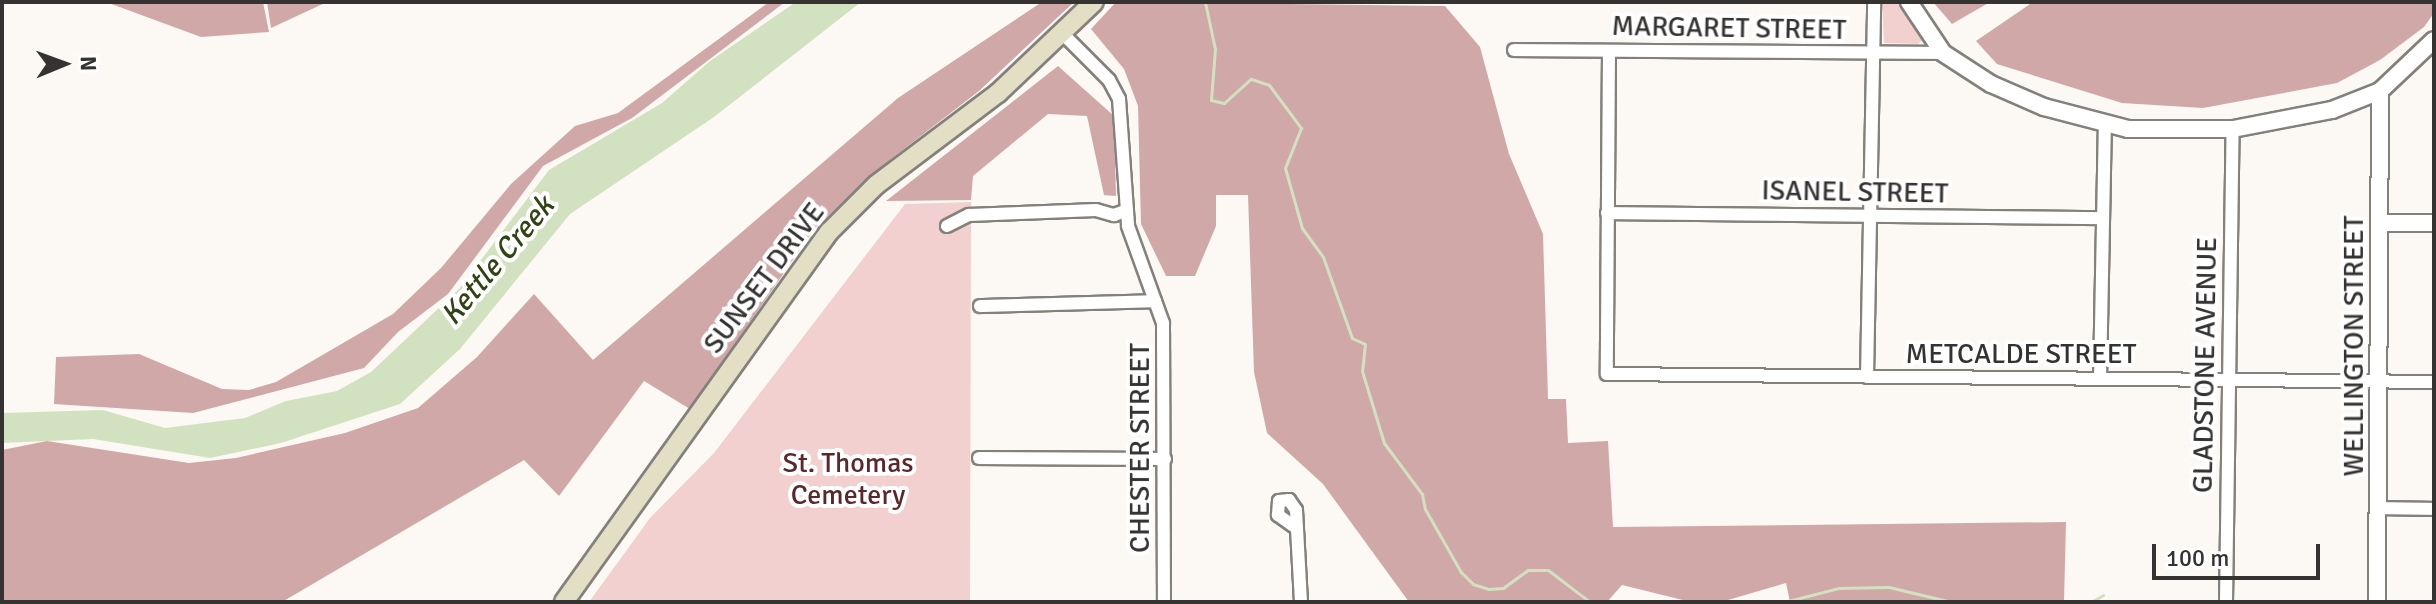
<!DOCTYPE html>
<html>
<head>
<meta charset="utf-8">
<style>
  body { margin:0 }
  #map { position:relative; width:2436px; height:604px; overflow:hidden; background:#fcf8f3; font-family:Signika,sans-serif }
  div>[style] { position:absolute }
  [style*='--x'] { left:calc(var(--x)*1px); top:calc(var(--y)*1px); width:calc(var(--w)*1px); rotate:calc(var(--a)*1deg) }
  .green>* { inset:0; background:#f2d0d0 }
  .forest>* { inset:0; background:#d0a8a8 }
  .water>* { inset:0; background:#d2e2c1 }
  .stream>* { height:3px; margin:-1.5px; padding:0 1.5px; transform-origin:1.5px; border-radius:1.5px; background:#d2e2c1 }
  .roads { filter:drop-shadow(2px 0 #84817c) drop-shadow(-2px 0 #84817c) drop-shadow(0 2px #84817c) drop-shadow(0 -2px #84817c) }
  .minor>* { height:12px; margin:-6px; padding:0 6px; transform-origin:6px; border-radius:6px; background:#fff }
  .tertiary>* { height:16px; margin:-8px; padding:0 8px; transform-origin:8px; border-radius:8px; background:#fff }
  .secondary>* { height:18px; margin:-9px; padding:0 9px; transform-origin:9px; border-radius:9px; background:#e2dfc5 }
  span { translate:-50% -50%; white-space:nowrap; text-align:center; line-height:1.15; -webkit-text-stroke:8px #fff; paint-order:stroke }
  .street-label { font-size:28px; color:#353332 }
  .park-label { font-size:28px; color:#5b272b }
  .water-label { font-size:30px; color:#304413; font-style:italic }
  .frame { position:absolute; inset:0; border:4px solid #353332; pointer-events:none }
  .north { position:absolute; left:24px; top:24px; width:80px; height:80px; -webkit-text-stroke:6px #fff; paint-order:stroke; rotate:89deg; font-size:22px; font-weight:700; line-height:32px; text-align:center; color:#353332 }
  .north::after { content:''; display:block; margin:auto; width:28px; height:36px; background:#353332; clip-path:polygon(50% 0,100% 100%,50% 72%,0 100%) }
  .scale { position:absolute; left:2152px; top:544px; width:168px; height:36px; box-sizing:border-box; border:4px solid #353332; border-top:0; padding-left:10px; font-size:24px; line-height:28px; white-space:nowrap; color:#353332; -webkit-text-stroke:6px #fff; paint-order:stroke }
</style>
</head>
<body>
<div id="map">
  <div class="green">
    <i style="clip-path:polygon(1882px 2px,1899px 2px,1924px 39px,1918px 44px,1884px 43px)"></i>
    <i style="clip-path:polygon(971px 202px,970px 602px,589px 602px,650px 518px,714px 453px,905px 204px)"></i>
  </div>
  <div class="forest">
    <i style="clip-path:polygon(106px 2px,263px 2px,269px 32px,201px 37px)"></i>
    <i style="clip-path:polygon(267px 2px,327px 2px,271px 28px)"></i>
    <i style="clip-path:polygon(769px 2px,785px 2px,632px 118px,543px 166px,448px 294px,398px 332px,364px 368px,193px 413px,54px 404px,56px 357px,139px 354px,222px 389px,249px 390px,276px 382px,393px 314px,441px 268px,511px 184px,575px 126px,618px 113px)"></i>
    <i style="clip-path:polygon(1042px 2px,1074px 2px,979px 91px,891px 159px,815px 228px,690px 409px,644px 381px,559px 496px,524px 460px,282px 602px,2px 602px,2px 450px,47px 441px,189px 463px,236px 458px,345px 433px,418px 408px,477px 357px,534px 294px,593px 360px,898px 98px)"></i>
    <i style="clip-path:polygon(1116px 2px,1445px 6px,1480px 47px,1509px 154px,1543px 234px,1548px 399px,1566px 399px,1568px 443px,1608px 441px,1613px 527px,2066px 522px,2064px 602px,1790px 602px,1786px 583px,1721px 602px,1691px 602px,1622px 585px,1607px 602px,1409px 602px,1323px 484px,1267px 433px,1254px 372px,1248px 195px,1216px 195px,1216px 226px,1195px 276px,1166px 276px,1141px 224px,1138px 106px,1124px 69px,1091px 29px)"></i>
    <i style="clip-path:polygon(1933px 2px,1990px 2px,1952px 24px)"></i>
    <i style="clip-path:polygon(2033px 2px,2434px 2px,2434px 13px,2424px 27px,2380px 60px,2337px 83px,2203px 108px,2122px 103px,1997px 64px,1976px 41px)"></i>
    <i style="clip-path:polygon(1058px 66px,1114px 116px,1116px 196px,1104px 195px,1087px 116px,1048px 114px,973px 176px,971px 200px,886px 201px)"></i>
  </div>
  <div class="water">
    <i style="clip-path:polygon(796px 2px,861px 2px,714px 117px,570px 214px,460px 349px,400px 404px,281px 443px,210px 458px,93px 439px,2px 443px,2px 413px,103px 410px,165px 428px,245px 418px,286px 401px,337px 391px,371px 372px,459px 289px,549px 170px,662px 103px,710px 61px)"></i>
  </div>
  <div class="stream">
    <i style="--x:1205;--y:2;--w:48;--a:78"></i>
    <i style="--x:1215;--y:49;--w:51;--a:94.5"></i>
    <i style="--x:1211;--y:100;--w:13;--a:13"></i>
    <i style="--x:1224;--y:103;--w:36;--a:-42"></i>
    <i style="--x:1251;--y:79;--w:19;--a:18"></i>
    <i style="--x:1269;--y:85;--w:54;--a:53.3"></i>
    <i style="--x:1301;--y:128;--w:43;--a:111.8"></i>
    <i style="--x:1285;--y:168;--w:62;--a:74.2"></i>
    <i style="--x:1302;--y:228;--w:36;--a:54"></i>
    <i style="--x:1323;--y:257;--w:86;--a:70.3"></i>
    <i style="--x:1352;--y:338;--w:14;--a:25"></i>
    <i style="--x:1365;--y:344;--w:27;--a:96"></i>
    <i style="--x:1362;--y:371;--w:75;--a:73"></i>
    <i style="--x:1384;--y:443;--w:64;--a:53.3"></i>
    <i style="--x:1422;--y:494;--w:15;--a:79"></i>
    <i style="--x:1425;--y:509;--w:73;--a:60.3"></i>
    <i style="--x:1461;--y:572;--w:17;--a:45"></i>
    <i style="--x:1473;--y:584;--w:16;--a:18"></i>
    <i style="--x:1488;--y:589;--w:15;--a:-4"></i>
    <i style="--x:1503;--y:588;--w:31;--a:-36"></i>
    <i style="--x:1528;--y:570;--w:20;--a:0"></i>
    <i style="--x:1548;--y:570;--w:53;--a:37.3"></i>
    <i style="--x:1784;--y:602;--w:57;--a:-14.3"></i>
    <i style="--x:1839;--y:588;--w:50;--a:-1.1"></i>
    <i style="--x:1889;--y:587;--w:64;--a:13.6"></i>
    <i style="--x:2091;--y:602;--w:14;--a:-30"></i>
  </div>
  <div class="roads">
    <div class="minor">
      <i style="--x:1063;--y:34;--w:65;--a:45"></i>
      <i style="--x:1109;--y:80;--w:21;--a:62"></i>
      <i style="--x:1119;--y:99;--w:127;--a:85.9"></i>
      <i style="--x:1128;--y:226;--w:103;--a:70.2"></i>
      <i style="--x:1163;--y:323;--w:279;--a:89.8"></i>
      <i style="--x:1514;--y:50;--w:429;--a:0.4"></i>
      <i style="--x:1609;--y:51;--w:323;--a:90.4"></i>
      <i style="--x:1607;--y:374;--w:827;--a:0.55"></i>
      <i style="--x:1607;--y:213;--w:495;--a:0.6"></i>
      <i style="--x:947;--y:226;--w:25;--a:-27"></i>
      <i style="--x:969;--y:215;--w:127;--a:-2.3"></i>
      <i style="--x:1096;--y:210;--w:19;--a:16"></i>
      <i style="--x:1114;--y:215;--w:12;--a:-20"></i>
      <i style="--x:980;--y:306;--w:175;--a:-1.6"></i>
      <i style="--x:1867;--y:377;--w:375;--a:-88.9"></i>
      <i style="--x:2100;--y:379;--w:253;--a:-88.9"></i>
      <i style="--x:979;--y:458;--w:186;--a:0.3"></i>
      <i style="--x:2379;--y:508;--w:55;--a:1"></i>
      <i style="--x:1295;--y:527;--w:21;--a:-145"></i>
      <i style="--x:1278;--y:515;--w:14;--a:-86"></i>
      <i style="--x:1279;--y:501;--w:10;--a:-6"></i>
      <i style="--x:1289;--y:500;--w:12;--a:55"></i>
      <i style="--x:1296;--y:510;--w:92;--a:86.9"></i>
      <i style="--x:2226;--y:602;--w:473;--a:-89.2"></i>
    </div>
    <div class="tertiary">
      <i style="--x:1909;--y:2;--w:61;--a:56.3"></i>
      <i style="--x:1943;--y:53;--w:57;--a:32.9"></i>
      <i style="--x:1991;--y:84;--w:58;--a:23.5"></i>
      <i style="--x:2044;--y:107;--w:87;--a:14.7"></i>
      <i style="--x:2128;--y:129;--w:105;--a:0"></i>
      <i style="--x:2233;--y:129;--w:101;--a:-10.9"></i>
      <i style="--x:2332;--y:110;--w:52;--a:-21.6"></i>
      <i style="--x:2380;--y:91;--w:74;--a:-43.4"></i>
      <i style="--x:2381;--y:223;--w:53;--a:0"></i>
      <i style="--x:2377;--y:602;--w:511;--a:-89.66"></i>
    </div>
    <div class="secondary">
      <i style="--x:564;--y:602;--w:455;--a:-54.4"></i>
      <i style="--x:829;--y:232;--w:66;--a:-45"></i>
      <i style="--x:876;--y:185;--w:153;--a:-37"></i>
      <i style="--x:998;--y:93;--w:132;--a:-43.5"></i>
    </div>
  </div>
  <div class="street-label">
    <span style="left:1729px;top:28px;rotate:1deg">MARGARET STREET</span>
    <span style="left:1855px;top:192px;rotate:1deg">ISANEL STREET</span>
    <span style="left:764px;top:278px;rotate:-53deg">SUNSET DRIVE</span>
    <span style="left:2354px;top:346px;rotate:-90deg">WELLINGTON STREET</span>
    <span style="left:2021px;top:354px">METCALDE STREET</span>
    <span style="left:2205px;top:365px;rotate:-89deg">GLADSTONE AVENUE</span>
    <span style="left:1140px;top:448px;rotate:-90deg">CHESTER STREET</span>
  </div>
  <div class="park-label">
    <span style="left:848px;top:479px">St. Thomas<br>Cemetery</span>
  </div>
  <div class="water-label">
    <span style="left:498px;top:261px;rotate:-50deg">Kettle Creek</span>
  </div>
  <div class="frame"></div>
  <div class="north">N</div>
  <div class="scale">100 m</div>
</div>
</body>
</html>
